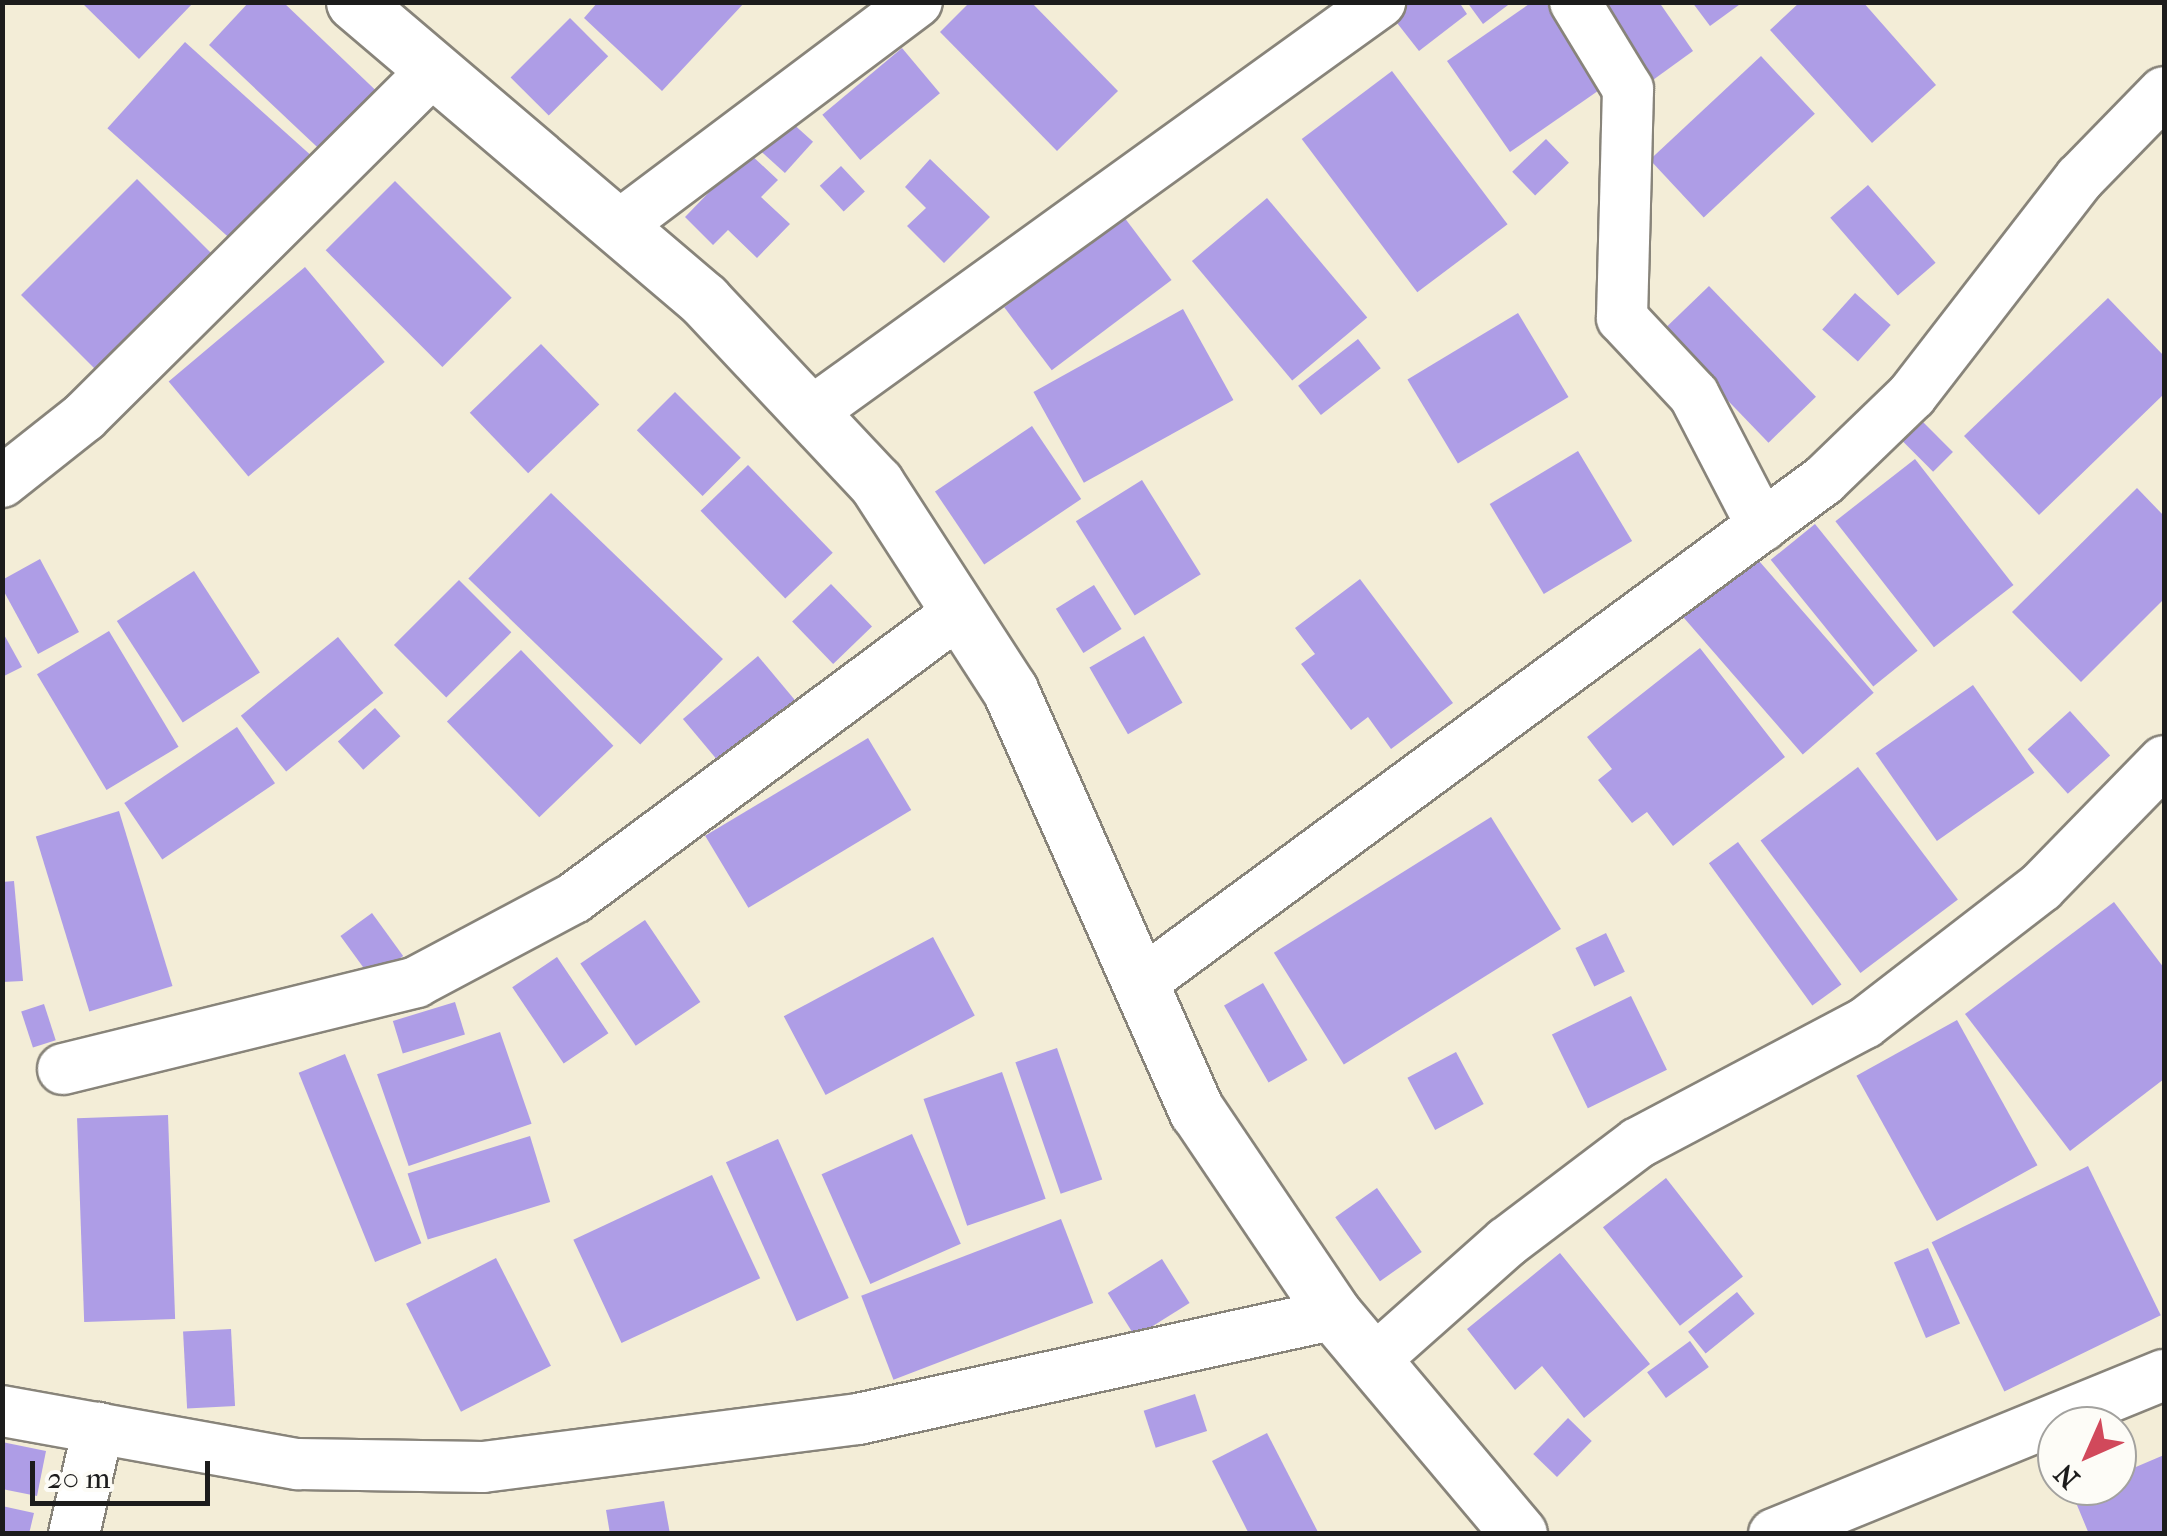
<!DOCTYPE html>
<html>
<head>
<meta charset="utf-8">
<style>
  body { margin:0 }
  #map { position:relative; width:2167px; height:1536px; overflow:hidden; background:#f3edd7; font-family:"IM FELL French Canon",serif }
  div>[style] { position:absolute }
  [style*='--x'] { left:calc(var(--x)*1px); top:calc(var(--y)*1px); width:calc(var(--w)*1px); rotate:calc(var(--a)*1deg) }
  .building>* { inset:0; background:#ae9de6; transform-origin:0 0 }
  .roads { filter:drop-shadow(2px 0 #88847a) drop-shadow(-2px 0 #88847a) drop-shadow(0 2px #88847a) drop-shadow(0 -2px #88847a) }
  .minor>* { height:50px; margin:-25px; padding:0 25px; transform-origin:25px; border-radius:25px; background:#fff }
  .tertiary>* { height:55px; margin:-27.5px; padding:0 27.5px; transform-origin:27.5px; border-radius:27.5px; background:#fff }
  span { translate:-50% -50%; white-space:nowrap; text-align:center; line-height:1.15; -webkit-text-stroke:8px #fdfcf7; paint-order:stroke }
  .frame { position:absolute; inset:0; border:5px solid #1c1c1c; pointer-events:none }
  .north { position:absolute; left:2037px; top:1406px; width:100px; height:100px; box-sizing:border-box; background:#fdfcf7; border:2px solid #a3a29f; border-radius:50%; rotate:225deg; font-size:28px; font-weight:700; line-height:40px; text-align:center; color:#1c1c1c }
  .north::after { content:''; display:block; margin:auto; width:35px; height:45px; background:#d1495b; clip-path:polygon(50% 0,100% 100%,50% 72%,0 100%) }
  .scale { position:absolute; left:30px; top:1461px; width:180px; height:45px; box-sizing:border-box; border:5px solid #1c1c1c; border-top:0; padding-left:12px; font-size:30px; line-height:35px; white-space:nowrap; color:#1c1c1c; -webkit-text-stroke:8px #fdfcf7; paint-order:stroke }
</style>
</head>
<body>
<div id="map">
  <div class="building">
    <i style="clip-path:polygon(81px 2px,194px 2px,139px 59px)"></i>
    <i style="clip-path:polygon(249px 2px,283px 2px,389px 103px,333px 162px,209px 45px)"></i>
    <i style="clip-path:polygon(598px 2px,745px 2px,662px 91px,584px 18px)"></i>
    <i style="clip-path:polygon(970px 2px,1031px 2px,1118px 91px,1057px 151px,940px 32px)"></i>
    <i style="clip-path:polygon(1404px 2px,1459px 2px,1467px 14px,1419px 51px,1390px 14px)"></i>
    <i style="clip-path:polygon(1467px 2px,1512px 2px,1483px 24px)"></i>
    <i style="clip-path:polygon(1532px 2px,1552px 2px,1608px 84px,1510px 152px,1447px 61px)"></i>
    <i style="clip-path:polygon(1587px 2px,1659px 2px,1693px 51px,1646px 85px)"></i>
    <i style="clip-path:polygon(1692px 2px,1743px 2px,1710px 26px)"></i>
    <i style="clip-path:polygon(1800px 2px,1863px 2px,1936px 85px,1872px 143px,1770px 30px)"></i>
    <i style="left:570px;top:18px;width:54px;height:84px;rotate:45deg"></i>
    <i style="left:185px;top:42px;width:178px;height:116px;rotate:42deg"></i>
    <i style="left:902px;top:48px;width:59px;height:104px;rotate:50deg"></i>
    <i style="left:1761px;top:56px;width:79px;height:152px;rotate:47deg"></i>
    <i style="left:1392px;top:71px;width:192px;height:113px;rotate:53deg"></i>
    <i style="left:790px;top:121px;width:31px;height:42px;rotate:42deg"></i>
    <i style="left:1546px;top:139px;width:33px;height:47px;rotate:46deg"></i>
    <i style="clip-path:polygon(748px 152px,778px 180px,761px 197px,790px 224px,757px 258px,728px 230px,713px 245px,685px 217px)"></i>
    <i style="clip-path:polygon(930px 159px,990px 217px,944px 263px,907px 226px,926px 208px,905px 187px)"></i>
    <i style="left:841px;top:166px;width:35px;height:29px;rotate:47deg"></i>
    <i style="left:137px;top:179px;width:112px;height:164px;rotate:45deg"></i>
    <i style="left:395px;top:181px;width:165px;height:98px;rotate:45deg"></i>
    <i style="left:1868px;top:185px;width:103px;height:50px;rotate:49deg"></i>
    <i style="left:1267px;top:198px;width:156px;height:98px;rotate:50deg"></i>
    <i style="left:1124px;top:217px;width:79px;height:150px;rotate:53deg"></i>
    <i style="left:305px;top:267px;width:124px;height:178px;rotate:50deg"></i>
    <i style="left:1709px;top:286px;width:154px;height:66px;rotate:46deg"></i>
    <i style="left:1855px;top:293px;width:48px;height:49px;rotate:42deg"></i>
    <i style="clip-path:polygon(2108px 298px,2164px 356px,2164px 394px,2039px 515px,1964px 436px)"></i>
    <i style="left:1183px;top:309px;width:104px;height:171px;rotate:61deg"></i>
    <i style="left:1518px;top:313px;width:98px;height:129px;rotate:59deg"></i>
    <i style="left:1358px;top:339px;width:37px;height:76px;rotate:52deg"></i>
    <i style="left:541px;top:344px;width:84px;height:99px;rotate:46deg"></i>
    <i style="left:675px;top:392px;width:93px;height:54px;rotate:45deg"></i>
    <i style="left:1907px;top:406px;width:65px;height:28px;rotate:45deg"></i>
    <i style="left:1032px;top:426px;width:88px;height:117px;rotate:56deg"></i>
    <i style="left:1578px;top:451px;width:105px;height:103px;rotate:59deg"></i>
    <i style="left:1915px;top:459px;width:160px;height:101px;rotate:52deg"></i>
    <i style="left:748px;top:465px;width:122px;height:66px;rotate:46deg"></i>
    <i style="left:1142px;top:480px;width:111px;height:78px;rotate:58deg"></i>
    <i style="clip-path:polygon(2137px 488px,2164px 516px,2164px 599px,2081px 682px,2012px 612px)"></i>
    <i style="left:551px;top:493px;width:239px;height:119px;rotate:44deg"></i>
    <i style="left:1815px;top:524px;width:163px;height:57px;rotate:51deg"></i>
    <i style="left:1753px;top:554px;width:184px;height:94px;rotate:49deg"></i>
    <i style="clip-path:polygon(40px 559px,79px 632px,38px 654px,2px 588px,2px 580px)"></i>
    <i style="left:194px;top:571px;width:121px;height:92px;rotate:57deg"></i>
    <i style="clip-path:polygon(1360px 579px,1453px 703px,1391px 749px,1368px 717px,1351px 730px,1301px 664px,1315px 654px,1295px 628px)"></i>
    <i style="left:459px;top:580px;width:74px;height:92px;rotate:45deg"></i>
    <i style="left:831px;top:584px;width:59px;height:54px;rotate:46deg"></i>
    <i style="left:1094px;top:585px;width:52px;height:45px;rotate:58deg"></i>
    <i style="clip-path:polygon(2px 631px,22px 667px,2px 677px)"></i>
    <i style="left:109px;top:631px;width:135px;height:84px;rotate:59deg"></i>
    <i style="left:1144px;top:636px;width:77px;height:63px;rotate:60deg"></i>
    <i style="left:338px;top:637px;width:72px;height:125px;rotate:51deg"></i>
    <i style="clip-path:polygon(1700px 648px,1785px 757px,1673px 846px,1647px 812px,1632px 823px,1598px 780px,1612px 769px,1587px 737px)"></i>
    <i style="left:521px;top:650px;width:133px;height:103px;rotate:46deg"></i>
    <i style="left:758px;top:656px;width:57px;height:98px;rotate:50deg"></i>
    <i style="left:1973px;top:685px;width:107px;height:119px;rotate:55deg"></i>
    <i style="left:375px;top:708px;width:38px;height:50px;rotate:48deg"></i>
    <i style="left:2070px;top:711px;width:60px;height:57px;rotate:48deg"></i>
    <i style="left:237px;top:727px;width:68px;height:136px;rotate:56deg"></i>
    <i style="left:868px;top:738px;width:84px;height:190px;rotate:59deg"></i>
    <i style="left:1858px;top:767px;width:166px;height:122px;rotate:53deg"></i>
    <i style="left:119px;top:811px;width:183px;height:87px;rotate:73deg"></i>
    <i style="left:1491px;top:817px;width:132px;height:256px;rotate:58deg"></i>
    <i style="left:1738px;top:842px;width:176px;height:36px;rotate:54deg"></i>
    <i style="clip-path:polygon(14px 881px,23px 981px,2px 982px,2px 882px)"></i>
    <i style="clip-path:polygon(2114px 902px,2164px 968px,2164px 1079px,2070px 1151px,1965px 1014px)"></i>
    <i style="left:372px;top:913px;width:53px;height:39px;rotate:54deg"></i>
    <i style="left:645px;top:920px;width:99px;height:78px;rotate:56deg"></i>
    <i style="left:1606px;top:933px;width:43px;height:34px;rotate:64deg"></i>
    <i style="left:933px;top:937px;width:89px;height:169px;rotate:62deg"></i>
    <i style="left:557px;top:957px;width:92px;height:54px;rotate:56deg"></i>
    <i style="left:1263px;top:983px;width:89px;height:45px;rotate:60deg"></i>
    <i style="left:1631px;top:996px;width:82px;height:88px;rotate:64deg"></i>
    <i style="left:455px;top:1002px;width:34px;height:65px;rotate:73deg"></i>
    <i style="left:44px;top:1004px;width:38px;height:24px;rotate:72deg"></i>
    <i style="left:1957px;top:1020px;width:166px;height:115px;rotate:61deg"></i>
    <i style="left:500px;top:1032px;width:97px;height:130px;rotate:71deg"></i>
    <i style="left:1057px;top:1048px;width:139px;height:44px;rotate:71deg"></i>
    <i style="left:1456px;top:1052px;width:59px;height:55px;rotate:62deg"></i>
    <i style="left:345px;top:1054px;width:204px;height:50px;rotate:68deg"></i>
    <i style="left:1002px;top:1072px;width:134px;height:83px;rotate:71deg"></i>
    <i style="left:168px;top:1115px;width:204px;height:91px;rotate:88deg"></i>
    <i style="left:912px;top:1134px;width:120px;height:99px;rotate:66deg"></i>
    <i style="left:530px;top:1136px;width:69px;height:128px;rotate:73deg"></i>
    <i style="left:778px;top:1139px;width:174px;height:57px;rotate:66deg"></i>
    <i style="left:2088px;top:1166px;width:166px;height:174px;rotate:64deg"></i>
    <i style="left:712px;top:1175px;width:114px;height:153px;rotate:65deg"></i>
    <i style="left:1666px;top:1178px;width:125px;height:80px;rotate:52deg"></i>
    <i style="left:1377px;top:1188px;width:78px;height:51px;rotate:55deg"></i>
    <i style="left:1061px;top:1219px;width:90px;height:214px;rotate:69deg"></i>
    <i style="left:1928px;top:1248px;width:82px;height:37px;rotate:67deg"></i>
    <i style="clip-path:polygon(1560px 1253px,1650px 1364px,1584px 1418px,1542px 1366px,1515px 1390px,1467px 1329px)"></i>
    <i style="left:496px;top:1258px;width:121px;height:101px;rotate:63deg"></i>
    <i style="left:1162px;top:1259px;width:52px;height:64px;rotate:58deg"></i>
    <i style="left:1737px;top:1292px;width:28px;height:63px;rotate:51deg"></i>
    <i style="left:231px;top:1329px;width:77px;height:48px;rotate:87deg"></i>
    <i style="left:1690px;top:1341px;width:32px;height:53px;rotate:54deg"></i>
    <i style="left:1195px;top:1394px;width:39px;height:54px;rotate:72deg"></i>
    <i style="left:1568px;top:1418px;width:33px;height:50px;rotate:44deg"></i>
    <i style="clip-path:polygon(1267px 1433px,1319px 1534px,1249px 1534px,1212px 1461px)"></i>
    <i style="clip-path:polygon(2px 1442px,46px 1451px,37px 1496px,2px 1489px)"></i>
    <i style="clip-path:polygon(2164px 1455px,2164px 1534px,2089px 1534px,2072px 1493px,2089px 1486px,2117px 1486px,2117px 1475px)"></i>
    <i style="clip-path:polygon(664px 1501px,670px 1534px,610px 1534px,606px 1510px)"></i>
    <i style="clip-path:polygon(2px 1506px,34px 1513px,29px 1534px,2px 1534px)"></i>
  </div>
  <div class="roads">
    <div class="minor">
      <i style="--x:1575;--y:2;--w:102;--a:58.7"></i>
      <i style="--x:1628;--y:89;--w:229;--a:91.5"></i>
      <i style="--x:1622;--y:318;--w:105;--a:46.9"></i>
      <i style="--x:1694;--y:395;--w:148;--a:62.6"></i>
      <i style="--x:617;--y:227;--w:375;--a:-36.9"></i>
      <i style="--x:810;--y:413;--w:703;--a:-35.79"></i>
      <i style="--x:2;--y:482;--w:105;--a:-38.4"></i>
      <i style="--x:84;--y:417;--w:492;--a:-44.8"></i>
      <i style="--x:1141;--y:983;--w:848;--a:-36.37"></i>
      <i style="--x:1824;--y:480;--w:122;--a:-44"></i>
      <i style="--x:1912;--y:395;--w:274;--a:-52.3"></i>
      <i style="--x:2080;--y:178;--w:120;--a:-45.7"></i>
      <i style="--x:63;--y:1069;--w:364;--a:-13.8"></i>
      <i style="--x:416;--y:982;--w:179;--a:-28"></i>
      <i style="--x:574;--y:898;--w:480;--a:-36.6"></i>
      <i style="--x:1373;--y:1361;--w:179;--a:-41.6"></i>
      <i style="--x:1507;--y:1242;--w:164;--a:-37.1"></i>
      <i style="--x:1638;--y:1143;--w:257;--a:-27.9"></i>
      <i style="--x:1865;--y:1023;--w:222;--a:-37.7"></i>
      <i style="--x:2041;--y:887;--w:176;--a:-45.7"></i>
      <i style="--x:2;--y:1411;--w:301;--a:10.2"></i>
      <i style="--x:298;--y:1464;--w:185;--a:0.9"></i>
      <i style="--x:483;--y:1467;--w:378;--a:-7.3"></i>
      <i style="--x:858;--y:1419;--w:487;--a:-12.4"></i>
      <i style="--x:74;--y:1534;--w:109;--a:-77.2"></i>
      <i style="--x:1774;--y:1534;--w:421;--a:-22.2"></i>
    </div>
    <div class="tertiary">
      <i style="--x:354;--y:2;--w:460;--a:40.4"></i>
      <i style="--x:704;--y:300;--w:251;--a:46.8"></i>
      <i style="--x:876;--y:483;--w:247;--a:57.1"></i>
      <i style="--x:1010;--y:690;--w:461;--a:66.1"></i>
      <i style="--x:1197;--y:1111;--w:245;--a:56"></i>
      <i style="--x:1334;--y:1314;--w:287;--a:49.9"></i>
    </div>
  </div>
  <div class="frame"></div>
  <div class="north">N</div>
  <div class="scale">20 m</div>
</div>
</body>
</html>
